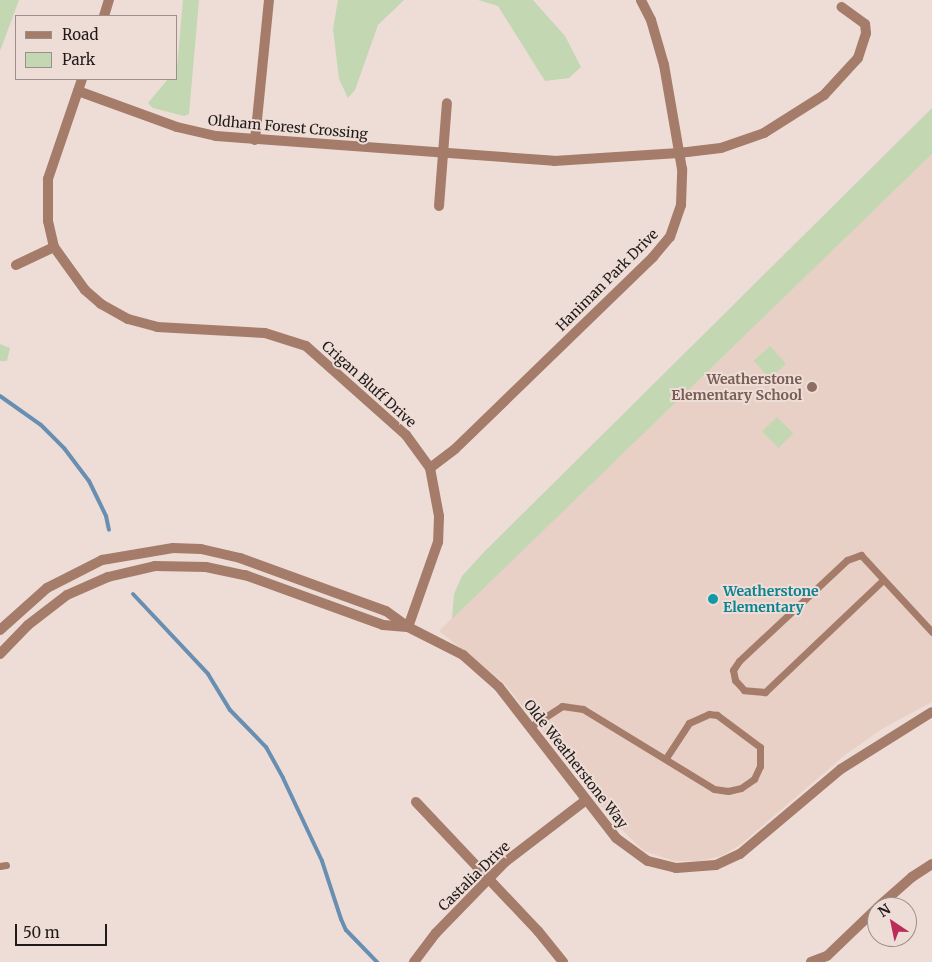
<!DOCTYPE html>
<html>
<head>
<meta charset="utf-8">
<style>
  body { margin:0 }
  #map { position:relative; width:932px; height:962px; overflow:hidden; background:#eeddd7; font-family:Merriweather,serif }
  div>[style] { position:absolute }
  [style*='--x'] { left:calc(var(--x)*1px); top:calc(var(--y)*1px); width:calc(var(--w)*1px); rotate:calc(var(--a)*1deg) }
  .built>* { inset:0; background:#e8d0c6 }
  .green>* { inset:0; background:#c2d7b2; transform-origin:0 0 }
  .stream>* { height:4px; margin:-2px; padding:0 2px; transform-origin:2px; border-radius:2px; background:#688fb2 }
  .service>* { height:7px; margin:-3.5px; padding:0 3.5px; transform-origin:3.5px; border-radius:3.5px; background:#a57c69 }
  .minor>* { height:10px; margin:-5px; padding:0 5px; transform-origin:5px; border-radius:5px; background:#a57c69 }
  .dots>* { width:14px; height:14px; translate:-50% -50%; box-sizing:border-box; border:2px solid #eeddd7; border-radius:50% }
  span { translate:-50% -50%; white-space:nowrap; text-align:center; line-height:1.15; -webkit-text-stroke:4px #eeddd7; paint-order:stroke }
  .street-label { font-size:14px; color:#201a18 }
  .education-label { font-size:14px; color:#785e54; font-weight:700 }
  .right { translate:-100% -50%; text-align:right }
  .culture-label { font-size:14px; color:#0d838f; font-weight:700 }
  .left { translate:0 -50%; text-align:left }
  .legend { position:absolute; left:15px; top:15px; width:162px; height:65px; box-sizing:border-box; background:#eeddd7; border:1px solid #9c8f8b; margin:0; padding:6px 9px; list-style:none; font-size:15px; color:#201a18 }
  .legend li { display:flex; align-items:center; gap:10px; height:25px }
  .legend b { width:25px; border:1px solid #9c8f8b }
  .north { position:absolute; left:867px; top:897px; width:50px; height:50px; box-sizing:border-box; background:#eeddd7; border:1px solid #9c8f8b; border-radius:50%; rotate:326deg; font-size:14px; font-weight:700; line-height:20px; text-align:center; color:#201a18 }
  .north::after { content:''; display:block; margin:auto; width:18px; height:22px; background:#bb2c5a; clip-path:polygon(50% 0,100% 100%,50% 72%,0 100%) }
  .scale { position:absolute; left:15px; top:924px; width:92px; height:22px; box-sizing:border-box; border:2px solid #201a18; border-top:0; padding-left:6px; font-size:15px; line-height:18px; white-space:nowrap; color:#201a18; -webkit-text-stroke:4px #eeddd7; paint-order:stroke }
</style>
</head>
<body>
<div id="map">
  <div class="built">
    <i style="clip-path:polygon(932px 154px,932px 702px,882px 729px,845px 755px,740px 845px,722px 856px,700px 861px,674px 861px,644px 851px,614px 822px,504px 683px,439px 631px)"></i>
  </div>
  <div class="green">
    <i style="clip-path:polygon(0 0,19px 0,0 51px)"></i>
    <i style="clip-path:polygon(183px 0,199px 0,189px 114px,184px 116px,153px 108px,148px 103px,168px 79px,176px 79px)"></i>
    <i style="clip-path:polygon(338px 0,404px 0,378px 25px,355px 90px,348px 98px,339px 79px,333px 29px)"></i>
    <i style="clip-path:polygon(478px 0,533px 0,565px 36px,581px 67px,569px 78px,545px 81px,498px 6px)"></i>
    <i style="clip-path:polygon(932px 108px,932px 154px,452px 619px,454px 594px,462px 576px,485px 551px)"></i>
    <i style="clip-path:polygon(0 344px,10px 348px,7px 361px,0 361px)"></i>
    <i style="left:770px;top:346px;width:24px;height:22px;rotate:48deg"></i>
    <i style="left:777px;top:417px;width:23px;height:21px;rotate:45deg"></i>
  </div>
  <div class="stream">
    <i style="--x:0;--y:396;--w:50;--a:35.3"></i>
    <i style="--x:41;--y:425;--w:33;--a:45"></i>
    <i style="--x:64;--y:448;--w:41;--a:52.9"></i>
    <i style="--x:89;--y:481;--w:39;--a:64"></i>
    <i style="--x:106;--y:516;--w:14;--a:78"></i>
    <i style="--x:133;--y:594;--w:110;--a:46.8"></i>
    <i style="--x:208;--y:674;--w:42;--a:58.6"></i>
    <i style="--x:230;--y:710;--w:52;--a:45.8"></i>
    <i style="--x:266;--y:747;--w:35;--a:61"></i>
    <i style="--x:283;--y:778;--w:92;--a:64.8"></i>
    <i style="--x:322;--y:861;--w:61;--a:71.9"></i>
    <i style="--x:341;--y:919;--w:12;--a:66"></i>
    <i style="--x:346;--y:930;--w:45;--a:45.9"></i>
  </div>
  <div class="service">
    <i style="--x:883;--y:580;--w:163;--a:136.5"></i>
    <i style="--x:765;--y:692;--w:21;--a:-175"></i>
    <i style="--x:744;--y:690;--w:13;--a:-132"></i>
    <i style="--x:735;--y:680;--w:10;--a:-101"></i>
    <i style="--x:733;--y:670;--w:11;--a:-56"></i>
    <i style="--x:739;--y:661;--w:148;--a:-43.1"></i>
    <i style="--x:847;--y:560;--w:15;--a:-20"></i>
    <i style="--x:861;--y:555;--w:105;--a:47.3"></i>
    <i style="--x:530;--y:727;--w:38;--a:-33"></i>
    <i style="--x:562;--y:706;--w:21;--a:8"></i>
    <i style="--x:583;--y:709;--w:153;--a:31.4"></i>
    <i style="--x:714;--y:789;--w:14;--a:8"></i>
    <i style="--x:728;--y:791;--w:13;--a:-13"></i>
    <i style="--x:741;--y:788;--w:16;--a:-35"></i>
    <i style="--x:754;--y:779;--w:14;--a:-65"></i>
    <i style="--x:760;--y:766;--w:19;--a:-90"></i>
    <i style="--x:760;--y:747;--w:54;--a:-143.3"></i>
    <i style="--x:717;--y:715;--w:8;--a:-173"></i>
    <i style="--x:709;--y:714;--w:22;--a:156"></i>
    <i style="--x:689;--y:723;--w:42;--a:123.3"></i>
    <i style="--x:0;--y:866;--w:6;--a:-9"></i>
  </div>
  <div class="minor">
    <i style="--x:104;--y:16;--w:17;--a:-73"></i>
    <i style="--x:82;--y:79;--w:106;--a:108.8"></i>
    <i style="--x:48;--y:179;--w:42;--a:90"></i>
    <i style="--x:48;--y:221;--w:27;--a:77"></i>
    <i style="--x:54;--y:247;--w:53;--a:54.2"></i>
    <i style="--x:85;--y:290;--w:21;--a:41"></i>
    <i style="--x:101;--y:304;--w:31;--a:29"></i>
    <i style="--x:128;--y:319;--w:30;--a:15"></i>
    <i style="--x:157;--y:327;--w:108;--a:3.2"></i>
    <i style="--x:265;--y:333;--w:43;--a:17.6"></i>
    <i style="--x:306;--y:346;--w:134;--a:41.7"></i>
    <i style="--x:406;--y:435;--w:41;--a:54"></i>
    <i style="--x:430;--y:468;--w:49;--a:79.4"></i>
    <i style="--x:439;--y:516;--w:26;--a:92"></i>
    <i style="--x:438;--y:542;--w:90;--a:109.4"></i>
    <i style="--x:78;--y:91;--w:105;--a:20"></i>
    <i style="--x:177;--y:127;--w:40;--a:13"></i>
    <i style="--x:216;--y:136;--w:339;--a:4.2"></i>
    <i style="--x:554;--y:161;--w:125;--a:-3.7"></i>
    <i style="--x:679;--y:153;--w:42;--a:-6.8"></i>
    <i style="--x:721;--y:148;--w:46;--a:-19.2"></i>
    <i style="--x:764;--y:133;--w:71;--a:-32.3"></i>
    <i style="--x:824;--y:95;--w:50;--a:-47.4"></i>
    <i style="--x:858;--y:58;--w:26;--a:-72"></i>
    <i style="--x:866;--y:33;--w:9;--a:-96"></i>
    <i style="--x:865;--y:24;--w:29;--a:-144"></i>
    <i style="--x:255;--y:140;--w:141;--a:-84.3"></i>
    <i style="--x:439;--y:206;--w:103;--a:-85.6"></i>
    <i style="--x:16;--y:265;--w:42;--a:-25.3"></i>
    <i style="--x:430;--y:468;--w:31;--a:-37"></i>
    <i style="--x:455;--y:449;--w:276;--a:-44.1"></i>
    <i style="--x:653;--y:257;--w:26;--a:-50"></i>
    <i style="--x:670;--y:237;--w:34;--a:-71"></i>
    <i style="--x:681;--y:205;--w:36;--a:-88"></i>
    <i style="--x:682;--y:169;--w:106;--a:-99.8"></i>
    <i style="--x:664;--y:65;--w:47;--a:-106.1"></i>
    <i style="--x:651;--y:20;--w:22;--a:-117"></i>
    <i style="--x:0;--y:630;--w:63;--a:-41.8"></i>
    <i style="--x:47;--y:588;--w:62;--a:-27"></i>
    <i style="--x:102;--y:560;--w:72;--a:-9.6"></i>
    <i style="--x:173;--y:548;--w:28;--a:2"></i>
    <i style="--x:201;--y:549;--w:40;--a:13"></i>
    <i style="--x:240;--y:558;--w:155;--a:20"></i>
    <i style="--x:386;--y:611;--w:27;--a:36"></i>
    <i style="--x:408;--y:627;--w:62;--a:27"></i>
    <i style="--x:463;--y:655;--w:48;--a:41.6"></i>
    <i style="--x:499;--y:687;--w:191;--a:52.2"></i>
    <i style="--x:616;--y:838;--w:39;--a:36"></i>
    <i style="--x:648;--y:861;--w:29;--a:14"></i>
    <i style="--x:676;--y:868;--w:40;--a:-4.3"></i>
    <i style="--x:716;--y:865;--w:26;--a:-25"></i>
    <i style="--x:740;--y:854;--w:132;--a:-40.1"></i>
    <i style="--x:841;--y:769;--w:107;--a:-32.1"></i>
    <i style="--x:0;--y:654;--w:40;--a:-46"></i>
    <i style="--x:28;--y:625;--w:49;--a:-37.6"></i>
    <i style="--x:67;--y:595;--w:45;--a:-23.7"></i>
    <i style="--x:108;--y:577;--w:48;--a:-13.2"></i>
    <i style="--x:155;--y:566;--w:51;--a:1.1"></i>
    <i style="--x:206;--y:567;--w:40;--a:12"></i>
    <i style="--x:245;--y:575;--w:147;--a:19.9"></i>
    <i style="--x:383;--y:625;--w:24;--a:5"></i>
    <i style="--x:416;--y:802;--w:178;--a:46.6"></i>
    <i style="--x:538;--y:931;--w:40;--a:51"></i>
    <i style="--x:878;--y:907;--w:45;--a:-41.4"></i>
    <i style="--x:912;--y:877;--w:24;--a:-33"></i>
    <i style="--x:414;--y:962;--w:36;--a:-53"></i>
    <i style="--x:436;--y:933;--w:99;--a:-45.8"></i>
    <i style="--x:505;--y:862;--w:102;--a:-37.4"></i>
    <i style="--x:811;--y:962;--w:17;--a:-21"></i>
    <i style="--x:827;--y:956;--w:69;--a:-43.8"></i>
  </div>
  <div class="dots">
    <i style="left:812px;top:387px;background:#8d6e63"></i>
    <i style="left:713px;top:599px;background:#0f9aa8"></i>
  </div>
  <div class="street-label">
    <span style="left:288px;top:127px;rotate:5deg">Oldham Forest Crossing</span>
    <span style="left:607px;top:280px;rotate:-45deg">Haniman Park Drive</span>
    <span style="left:369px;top:384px;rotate:42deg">Crigan Bluff Drive</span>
    <span style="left:576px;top:764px;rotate:52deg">Olde Weatherstone Way</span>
    <span style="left:474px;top:876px;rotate:-44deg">Castalia Drive</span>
  </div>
  <div class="education-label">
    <span class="right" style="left:802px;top:387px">Weatherstone<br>Elementary School</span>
  </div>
  <div class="culture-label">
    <span class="left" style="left:723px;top:599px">Weatherstone<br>Elementary</span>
  </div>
  <ul class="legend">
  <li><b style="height:6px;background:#a57c69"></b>Road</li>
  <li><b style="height:14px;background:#c2d7b2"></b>Park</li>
  </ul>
  <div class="north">N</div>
  <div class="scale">50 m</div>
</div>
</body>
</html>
